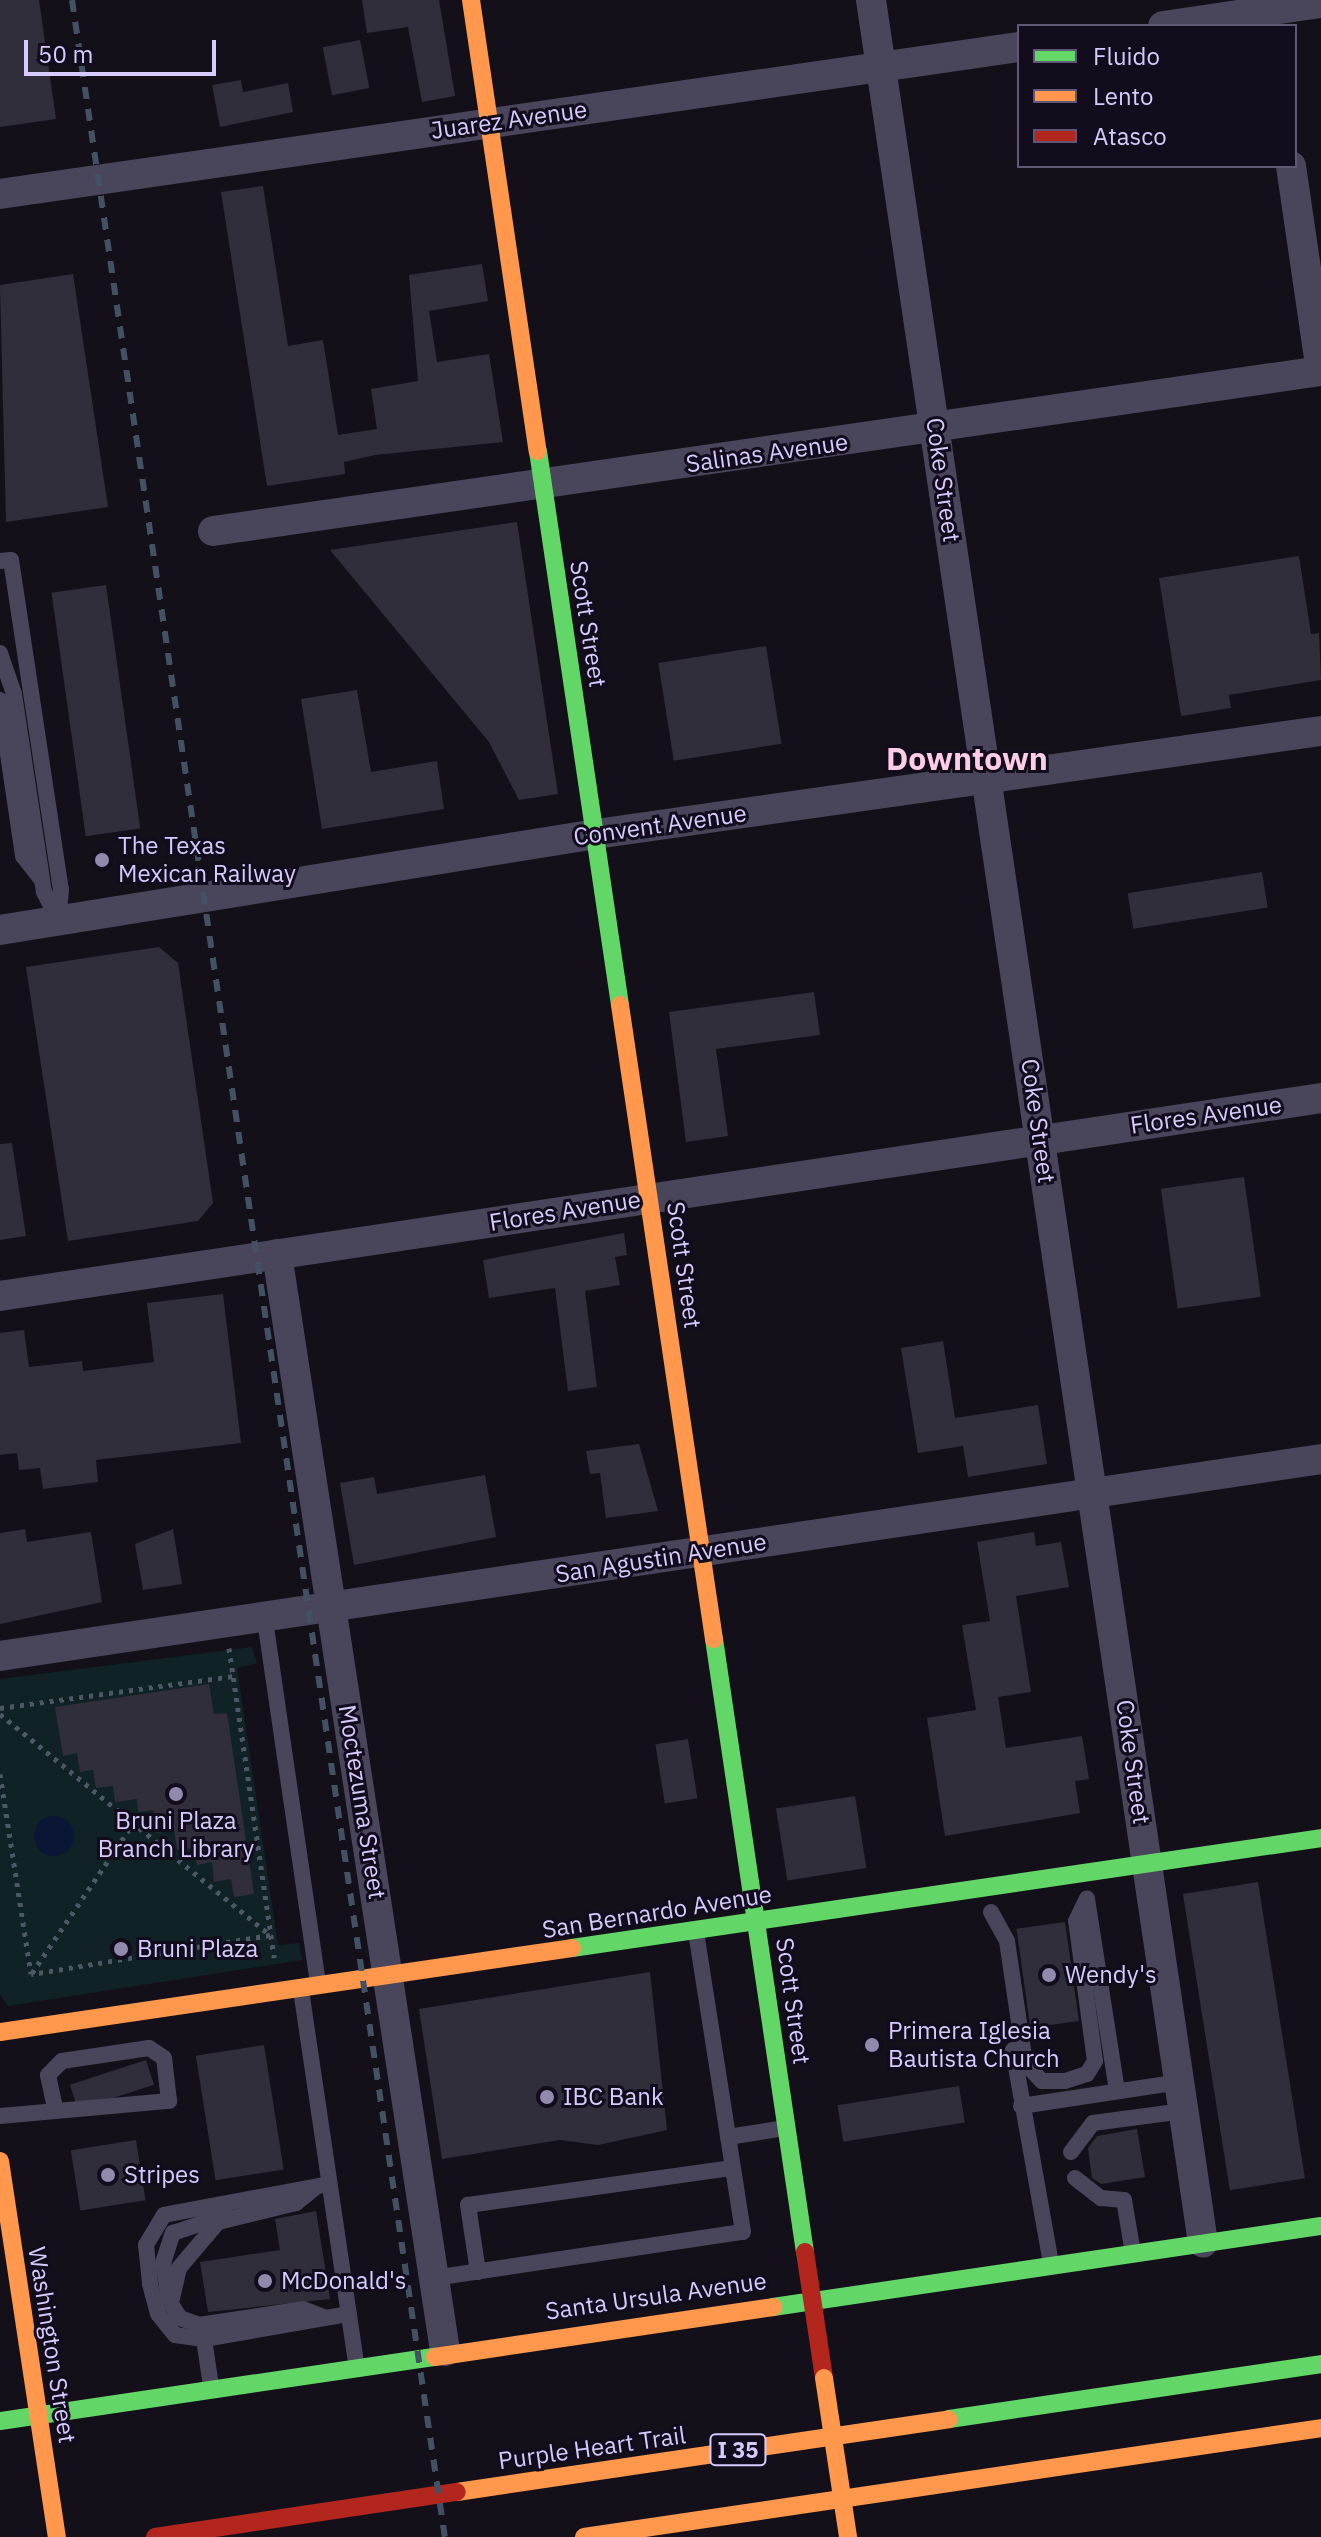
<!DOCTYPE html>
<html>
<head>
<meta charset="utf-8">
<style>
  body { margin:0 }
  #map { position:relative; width:1321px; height:2537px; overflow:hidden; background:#131019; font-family:"IBM Plex Sans",sans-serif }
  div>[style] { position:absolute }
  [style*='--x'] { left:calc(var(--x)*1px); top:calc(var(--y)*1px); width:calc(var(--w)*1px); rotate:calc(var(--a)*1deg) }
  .green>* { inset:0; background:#102225 }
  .water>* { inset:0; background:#0b1536 }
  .round { border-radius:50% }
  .building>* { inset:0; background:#312e3c; transform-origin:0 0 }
  .path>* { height:5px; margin-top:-2.5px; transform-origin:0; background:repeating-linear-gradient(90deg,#4d5766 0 4px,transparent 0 10px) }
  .lane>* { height:16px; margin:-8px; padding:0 8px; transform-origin:8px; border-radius:8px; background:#49455a }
  .street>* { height:30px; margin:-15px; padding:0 15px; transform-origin:15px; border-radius:15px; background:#49455a }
  .fast>* { height:18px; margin:-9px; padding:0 9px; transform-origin:9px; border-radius:9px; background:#63d668 }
  .slow>* { height:18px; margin:-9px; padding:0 9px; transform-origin:9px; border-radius:9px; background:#ff974d }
  .jam>* { height:18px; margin:-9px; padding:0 9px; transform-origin:9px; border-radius:9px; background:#b3261e }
  .rail>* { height:6px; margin-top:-3px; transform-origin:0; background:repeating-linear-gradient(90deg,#425164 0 12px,transparent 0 22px) }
  .slow-bridge>* { height:18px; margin:-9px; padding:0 9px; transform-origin:9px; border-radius:9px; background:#ff974d }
  .dots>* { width:22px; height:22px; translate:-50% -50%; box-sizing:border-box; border:4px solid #120c1d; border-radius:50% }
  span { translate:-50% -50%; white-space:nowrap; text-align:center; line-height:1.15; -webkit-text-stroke:6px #120c1d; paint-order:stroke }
  .shield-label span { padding:2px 6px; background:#120c1d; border:2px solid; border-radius:6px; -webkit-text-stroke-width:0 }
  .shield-label { font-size:22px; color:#d7cbfd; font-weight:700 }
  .street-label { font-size:24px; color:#d7cbfd }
  .poi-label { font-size:24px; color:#d7cbfd }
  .left { translate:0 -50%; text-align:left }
  .district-label { font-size:32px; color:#fdcde5; font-weight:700 }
  .legend { position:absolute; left:1017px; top:24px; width:280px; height:144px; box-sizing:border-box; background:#120c1d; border:2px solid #615877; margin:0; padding:10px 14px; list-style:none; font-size:24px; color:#d7cbfd }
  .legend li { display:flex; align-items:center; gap:16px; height:40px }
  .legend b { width:40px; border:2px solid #615877 }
  .scale { position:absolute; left:24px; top:40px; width:192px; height:36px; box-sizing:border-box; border:4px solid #d7cbfd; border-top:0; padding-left:10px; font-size:24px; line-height:28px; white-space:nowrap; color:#d7cbfd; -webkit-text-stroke:6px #120c1d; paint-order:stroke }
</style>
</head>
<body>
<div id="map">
  <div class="green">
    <i style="clip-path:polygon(252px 1647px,257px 1663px,237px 1668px,278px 1945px,299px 1943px,302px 1960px,8px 2006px,0 1994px,0 1679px)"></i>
  </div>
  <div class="water">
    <i class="round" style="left:34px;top:1816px;width:40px;height:40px"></i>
  </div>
  <div class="building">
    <i style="clip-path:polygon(0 0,39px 0,56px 119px,0 127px)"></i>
    <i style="clip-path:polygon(362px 0,439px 0,455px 96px,422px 102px,408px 27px,367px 33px)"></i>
    <i style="left:360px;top:40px;width:49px;height:38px;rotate:79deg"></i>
    <i style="clip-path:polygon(241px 80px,243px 92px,288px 83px,293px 112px,220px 127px,212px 85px)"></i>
    <i style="clip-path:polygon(263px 186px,288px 346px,323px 340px,338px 435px,377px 429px,371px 389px,418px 381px,409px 275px,482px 264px,488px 301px,429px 311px,437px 362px,489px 354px,503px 442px,375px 455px,344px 462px,345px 474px,267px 486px,221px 192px)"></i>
    <i style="clip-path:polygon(73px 274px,108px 507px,6px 522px,0 285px)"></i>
    <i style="clip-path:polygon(517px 522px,558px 794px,519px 800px,489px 742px,330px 550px)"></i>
    <i style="clip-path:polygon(1299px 556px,1311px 634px,1319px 633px,1321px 680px,1229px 695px,1231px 708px,1181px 716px,1159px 578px)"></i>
    <i style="left:106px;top:585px;width:246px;height:55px;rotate:82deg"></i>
    <i style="left:766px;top:646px;width:99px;height:109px;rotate:81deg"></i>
    <i style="clip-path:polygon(357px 690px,371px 772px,437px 761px,444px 809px,322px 829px,301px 699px)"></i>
    <i style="left:1262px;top:872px;width:36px;height:136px;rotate:81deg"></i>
    <i style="clip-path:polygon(159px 947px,178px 963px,213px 1203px,198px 1221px,68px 1241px,26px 967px)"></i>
    <i style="clip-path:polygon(814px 992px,820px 1035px,716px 1049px,728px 1136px,686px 1142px,669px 1012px)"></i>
    <i style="clip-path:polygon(12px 1143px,26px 1236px,0 1240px,0 1144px)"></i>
    <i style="left:1244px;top:1177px;width:121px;height:84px;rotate:82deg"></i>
    <i style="clip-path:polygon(624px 1233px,627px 1255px,615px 1257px,620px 1285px,585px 1291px,597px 1387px,568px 1391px,555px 1288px,489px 1298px,483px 1260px)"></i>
    <i style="clip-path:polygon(223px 1294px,241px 1443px,96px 1460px,98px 1482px,43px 1489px,40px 1468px,19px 1470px,17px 1453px,0 1455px,0 1333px,24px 1330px,29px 1367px,82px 1361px,83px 1371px,154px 1362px,147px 1303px)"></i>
    <i style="clip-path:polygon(943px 1341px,955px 1418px,1038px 1405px,1047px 1464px,968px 1477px,963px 1446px,918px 1453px,901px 1348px)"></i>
    <i style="clip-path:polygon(639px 1444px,658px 1511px,606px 1518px,600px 1473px,590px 1474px,586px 1451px)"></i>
    <i style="clip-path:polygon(485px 1475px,496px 1537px,354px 1565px,340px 1483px,374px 1477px,377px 1494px)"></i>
    <i style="clip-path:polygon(25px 1529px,27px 1542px,91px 1532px,102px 1602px,0 1624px,0 1533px)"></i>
    <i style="clip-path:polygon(173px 1529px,182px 1584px,143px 1590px,135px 1544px)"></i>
    <i style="clip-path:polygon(1034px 1532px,1036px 1546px,1061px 1542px,1069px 1587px,1016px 1596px,1031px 1692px,998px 1697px,1006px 1748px,1082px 1736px,1089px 1779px,1075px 1781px,1080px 1813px,945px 1836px,927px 1718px,976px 1710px,962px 1625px,990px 1621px,977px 1542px)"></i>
    <i style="clip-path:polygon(209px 1684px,214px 1714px,227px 1713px,254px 1894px,234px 1897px,231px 1879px,214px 1882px,212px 1862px,197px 1865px,194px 1848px,177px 1850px,174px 1830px,157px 1833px,153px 1810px,138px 1812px,137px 1799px,115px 1802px,113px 1786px,96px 1788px,93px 1770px,80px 1772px,77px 1753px,63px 1756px,55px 1707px)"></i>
    <i style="left:688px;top:1739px;width:60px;height:33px;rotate:81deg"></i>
    <i style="left:855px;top:1796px;width:73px;height:80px;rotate:81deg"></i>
    <i style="left:1258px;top:1882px;width:300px;height:76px;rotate:81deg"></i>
    <i style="left:1065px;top:1922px;width:100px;height:49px;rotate:82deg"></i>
    <i style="clip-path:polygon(650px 1972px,667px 2130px,598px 2145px,560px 2140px,442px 2159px,419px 2009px)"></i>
    <i style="left:264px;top:2045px;width:126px;height:69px;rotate:81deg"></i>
    <i style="left:146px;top:2060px;width:26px;height:80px;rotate:72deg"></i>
    <i style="left:959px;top:2086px;width:37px;height:123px;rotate:81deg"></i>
    <i style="clip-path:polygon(1137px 2129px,1145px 2177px,1101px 2184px,1092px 2178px,1088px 2148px,1097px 2136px)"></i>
    <i style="left:136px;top:2140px;width:61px;height:66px;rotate:81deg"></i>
    <i style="clip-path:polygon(316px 2211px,330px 2299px,208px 2312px,200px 2262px,280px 2250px,275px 2219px)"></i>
  </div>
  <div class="path">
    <i style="--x:229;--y:1648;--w:313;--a:81.7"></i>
    <i style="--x:0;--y:1708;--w:235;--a:-7.8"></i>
    <i style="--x:0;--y:1714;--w:349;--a:39.3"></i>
    <i style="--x:270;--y:1935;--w:242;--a:170.7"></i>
    <i style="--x:0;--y:1774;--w:202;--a:81.2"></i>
    <i style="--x:32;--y:1973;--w:180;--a:-55.9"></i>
  </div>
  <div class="lane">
    <i style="--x:0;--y:561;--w:11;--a:-5"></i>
    <i style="--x:11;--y:560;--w:333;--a:81.4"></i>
    <i style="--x:61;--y:889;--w:33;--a:95"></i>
    <i style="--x:0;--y:653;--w:43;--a:71.1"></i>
    <i style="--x:14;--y:694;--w:200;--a:81.4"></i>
    <i style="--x:44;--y:892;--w:31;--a:63"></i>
    <i style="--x:0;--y:700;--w:158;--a:81.6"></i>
    <i style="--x:23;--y:856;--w:31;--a:52"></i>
    <i style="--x:265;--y:1620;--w:366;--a:81.7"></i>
    <i style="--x:1087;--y:1899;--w:194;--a:81.1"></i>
    <i style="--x:991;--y:1912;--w:33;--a:61"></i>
    <i style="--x:1007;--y:1941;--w:123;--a:81.6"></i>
    <i style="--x:1025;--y:2063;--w:25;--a:47"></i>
    <i style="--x:1042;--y:2081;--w:23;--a:0"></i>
    <i style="--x:1065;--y:2081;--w:23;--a:-18"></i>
    <i style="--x:1087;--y:2074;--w:15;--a:-58"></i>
    <i style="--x:1095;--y:2061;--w:141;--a:-97.7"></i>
    <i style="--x:1076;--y:1921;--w:25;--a:-64"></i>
    <i style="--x:301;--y:1990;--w:378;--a:81.6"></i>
    <i style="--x:1013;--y:2050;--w:217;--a:79.9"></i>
    <i style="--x:1021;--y:2106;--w:160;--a:-8.6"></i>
    <i style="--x:0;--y:2116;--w:170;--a:-5.1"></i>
    <i style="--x:169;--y:2101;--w:43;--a:-96.6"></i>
    <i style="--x:164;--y:2058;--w:18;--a:-146"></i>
    <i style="--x:149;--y:2048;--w:88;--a:171.5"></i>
    <i style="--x:62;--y:2061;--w:20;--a:135"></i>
    <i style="--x:48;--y:2075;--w:34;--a:78"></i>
    <i style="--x:728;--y:2137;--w:58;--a:-9"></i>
    <i style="--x:1071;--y:2152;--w:36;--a:-53"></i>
    <i style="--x:1093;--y:2123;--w:91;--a:-7.6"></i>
    <i style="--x:1075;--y:2178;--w:33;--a:38"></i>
    <i style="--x:1101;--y:2198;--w:23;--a:5"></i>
    <i style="--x:1124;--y:2200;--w:54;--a:80.4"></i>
    <i style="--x:329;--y:2184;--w:168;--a:169.4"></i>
    <i style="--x:164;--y:2215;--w:35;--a:121"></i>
    <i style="--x:146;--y:2245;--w:39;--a:84"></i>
    <i style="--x:150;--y:2284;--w:31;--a:75"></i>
    <i style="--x:158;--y:2314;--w:27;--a:51"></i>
    <i style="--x:175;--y:2335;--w:29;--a:8"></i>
    <i style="--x:204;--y:2339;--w:147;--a:-9.8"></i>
    <i style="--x:316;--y:2187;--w:26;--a:141"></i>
    <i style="--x:296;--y:2203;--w:80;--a:166.3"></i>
    <i style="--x:218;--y:2222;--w:60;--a:130.3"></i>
    <i style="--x:179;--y:2268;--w:37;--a:103"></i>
    <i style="--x:171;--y:2304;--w:17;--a:57"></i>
    <i style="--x:180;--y:2318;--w:20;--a:20"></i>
    <i style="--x:199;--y:2325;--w:105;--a:-8.7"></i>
    <i style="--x:303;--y:2309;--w:22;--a:21"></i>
    <i style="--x:478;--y:2272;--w:68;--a:-98.5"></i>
    <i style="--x:468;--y:2205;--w:267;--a:-8"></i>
    <i style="--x:434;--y:2278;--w:312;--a:-8.5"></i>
    <i style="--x:743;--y:2232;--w:303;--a:-98.9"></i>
    <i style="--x:169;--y:2299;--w:36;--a:-99"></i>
    <i style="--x:163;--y:2263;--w:32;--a:-72"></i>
    <i style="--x:173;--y:2233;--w:56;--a:-18.8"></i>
    <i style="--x:204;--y:2339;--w:48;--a:81.5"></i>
  </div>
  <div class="street">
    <i style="--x:871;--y:0;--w:2267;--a:81.58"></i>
    <i style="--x:1163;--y:26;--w:160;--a:-8.3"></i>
    <i style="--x:1291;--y:166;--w:207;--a:81.7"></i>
    <i style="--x:0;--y:194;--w:1030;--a:-8.21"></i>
    <i style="--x:213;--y:531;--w:1119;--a:-8.22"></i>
    <i style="--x:0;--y:930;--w:604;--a:-9.15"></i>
    <i style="--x:596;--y:834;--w:732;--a:-8.09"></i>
    <i style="--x:277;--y:1254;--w:1110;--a:81.29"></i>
    <i style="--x:0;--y:1296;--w:1336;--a:-8.52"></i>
    <i style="--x:0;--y:1656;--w:1336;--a:-8.48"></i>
  </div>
  <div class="fast">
    <i style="--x:538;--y:451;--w:560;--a:81.58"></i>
    <i style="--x:714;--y:1639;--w:620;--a:81.56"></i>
    <i style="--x:572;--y:1948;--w:757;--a:-8.35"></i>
    <i style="--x:773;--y:2307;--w:554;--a:-8.41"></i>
    <i style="--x:949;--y:2419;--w:376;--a:-8.4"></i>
    <i style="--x:0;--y:2421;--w:440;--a:-8.4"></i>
  </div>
  <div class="slow">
    <i style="--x:471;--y:0;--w:456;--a:81.6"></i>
    <i style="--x:620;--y:1005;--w:641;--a:81.57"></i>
    <i style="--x:0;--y:2032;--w:578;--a:-8.35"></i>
    <i style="--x:0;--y:2161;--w:380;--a:81.4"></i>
    <i style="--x:435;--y:2357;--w:342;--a:-8.4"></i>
    <i style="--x:457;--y:2492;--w:497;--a:-8.4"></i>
    <i style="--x:584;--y:2537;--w:745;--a:-8.41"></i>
  </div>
  <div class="jam">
    <i style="--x:805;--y:2252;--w:127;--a:81.4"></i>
    <i style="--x:155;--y:2537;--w:305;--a:-8.5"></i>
  </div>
  <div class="rail">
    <i style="--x:72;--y:0;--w:2564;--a:81.64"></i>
  </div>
  <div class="slow-bridge">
    <i style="--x:824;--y:2378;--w:161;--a:81.4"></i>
  </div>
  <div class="dots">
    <i style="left:102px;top:860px;background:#928aad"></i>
    <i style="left:176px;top:1794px;background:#928aad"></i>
    <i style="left:121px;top:1949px;background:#928aad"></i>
    <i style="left:1049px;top:1975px;background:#928aad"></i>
    <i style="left:872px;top:2045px;background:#928aad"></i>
    <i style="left:547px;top:2097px;background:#928aad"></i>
    <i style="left:108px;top:2175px;background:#928aad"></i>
    <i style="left:265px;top:2281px;background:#928aad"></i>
  </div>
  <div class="shield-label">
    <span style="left:738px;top:2450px">I 35</span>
  </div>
  <div class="street-label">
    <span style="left:509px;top:120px;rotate:-8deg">Juarez Avenue</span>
    <span style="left:767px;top:453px;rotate:-8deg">Salinas Avenue</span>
    <span style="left:943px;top:480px;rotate:82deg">Coke Street</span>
    <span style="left:588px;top:624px;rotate:81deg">Scott Street</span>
    <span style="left:660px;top:825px;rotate:-8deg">Convent Avenue</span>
    <span style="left:1206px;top:1115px;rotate:-8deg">Flores Avenue</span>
    <span style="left:1038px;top:1121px;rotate:82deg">Coke Street</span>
    <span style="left:565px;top:1211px;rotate:-9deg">Flores Avenue</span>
    <span style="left:684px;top:1265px;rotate:82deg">Scott Street</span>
    <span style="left:661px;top:1558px;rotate:-9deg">San Agustin Avenue</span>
    <span style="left:1133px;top:1762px;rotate:82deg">Coke Street</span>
    <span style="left:362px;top:1802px;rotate:81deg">Moctezuma Street</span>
    <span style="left:657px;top:1912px;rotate:-9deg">San Bernardo Avenue</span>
    <span style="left:793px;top:2001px;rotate:82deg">Scott Street</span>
    <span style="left:656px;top:2296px;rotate:-8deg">Santa Ursula Avenue</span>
    <span style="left:52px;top:2345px;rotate:81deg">Washington Street</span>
    <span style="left:592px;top:2448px;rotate:-8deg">Purple Heart Trail</span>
  </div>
  <div class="poi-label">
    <span class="left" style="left:118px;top:860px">The Texas<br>Mexican Railway</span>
    <span style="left:176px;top:1835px">Bruni Plaza<br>Branch Library</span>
    <span class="left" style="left:137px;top:1949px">Bruni Plaza</span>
    <span class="left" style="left:1065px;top:1975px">Wendy's</span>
    <span class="left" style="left:888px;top:2045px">Primera Iglesia<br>Bautista Church</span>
    <span class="left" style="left:563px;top:2097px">IBC Bank</span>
    <span class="left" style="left:124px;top:2175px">Stripes</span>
    <span class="left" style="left:281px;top:2281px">McDonald's</span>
  </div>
  <div class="district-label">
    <span style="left:967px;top:758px">Downtown</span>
  </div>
  <ul class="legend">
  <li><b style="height:10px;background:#63d668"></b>Fluido</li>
  <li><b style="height:10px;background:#ff974d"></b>Lento</li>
  <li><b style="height:10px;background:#b3261e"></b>Atasco</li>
  </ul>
  <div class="scale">50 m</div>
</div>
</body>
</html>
